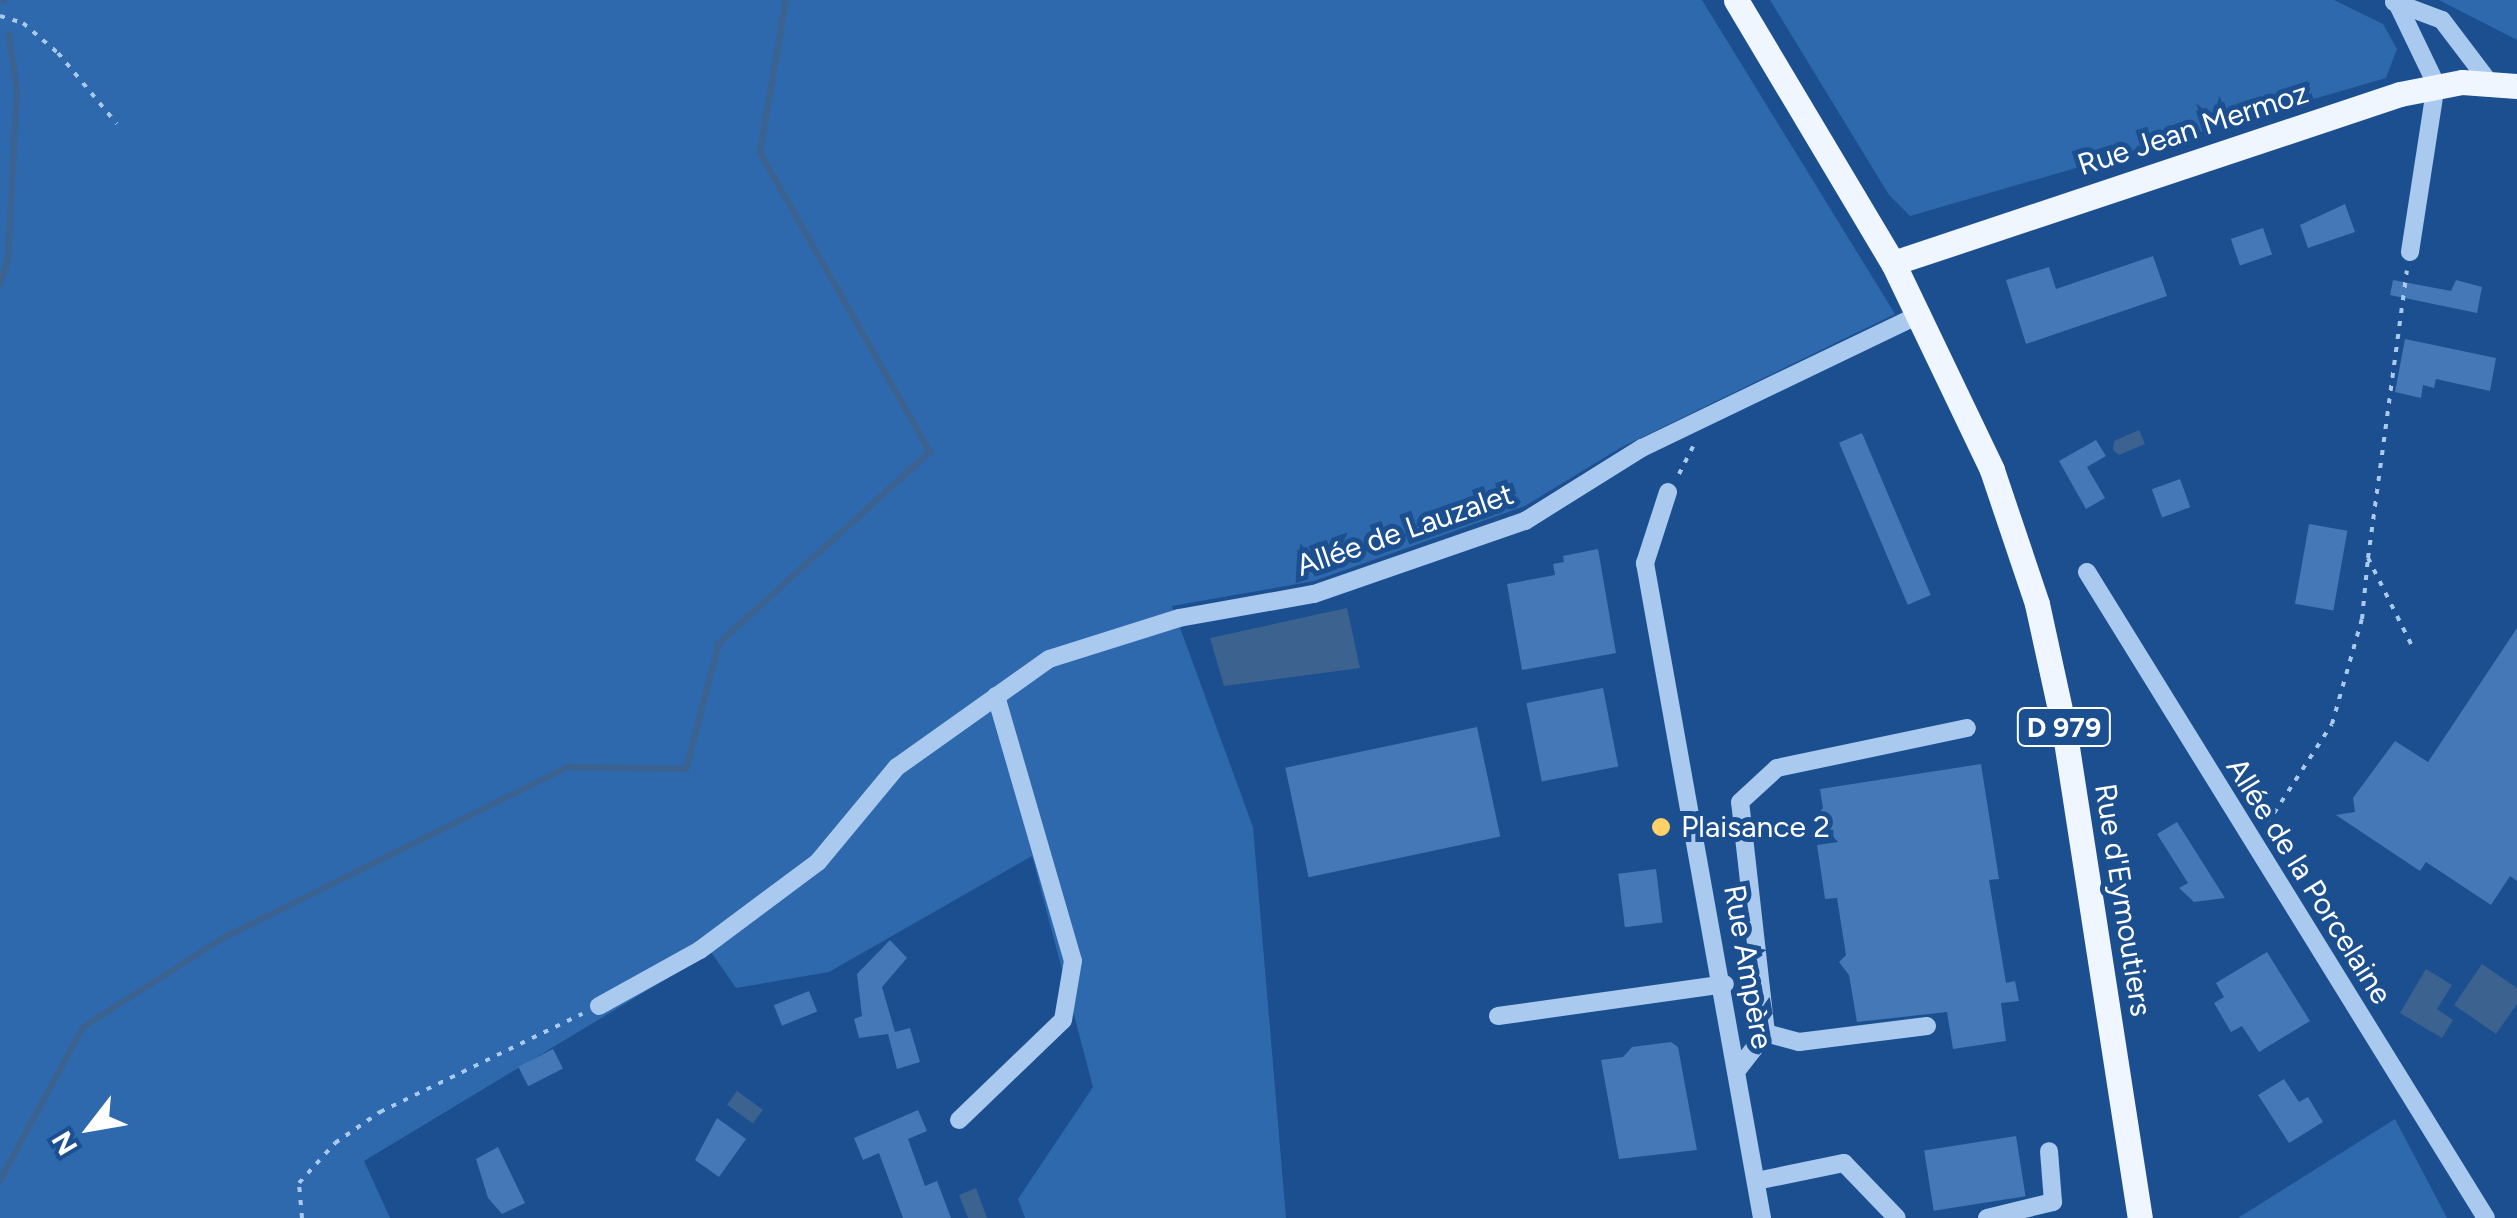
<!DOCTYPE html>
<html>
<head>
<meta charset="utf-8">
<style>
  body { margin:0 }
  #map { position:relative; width:2517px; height:1218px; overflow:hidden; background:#1b4f8f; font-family:Figtree,sans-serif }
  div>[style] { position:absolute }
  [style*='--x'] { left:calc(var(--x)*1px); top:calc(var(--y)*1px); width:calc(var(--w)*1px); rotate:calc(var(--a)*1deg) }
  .green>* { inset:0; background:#2e69ad }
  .water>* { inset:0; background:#3c6290; transform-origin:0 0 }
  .stream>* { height:6px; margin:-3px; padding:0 3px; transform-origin:3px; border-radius:3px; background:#3c6290 }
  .building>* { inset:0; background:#4478b7; transform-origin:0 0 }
  .path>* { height:4px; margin-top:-2px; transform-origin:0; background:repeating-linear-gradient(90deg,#a9c9ee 0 5px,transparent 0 13px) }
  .minor>* { height:18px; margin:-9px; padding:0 9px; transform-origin:9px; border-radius:9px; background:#a9c9ee }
  .major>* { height:25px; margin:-12.5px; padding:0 12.5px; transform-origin:12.5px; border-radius:12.5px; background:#f0f6ff }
  .dots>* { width:28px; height:28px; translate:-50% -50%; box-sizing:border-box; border:5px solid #1b4f8f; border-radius:50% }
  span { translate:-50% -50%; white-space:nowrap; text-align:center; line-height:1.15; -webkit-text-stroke:10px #1b4f8f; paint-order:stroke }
  .shield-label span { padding:2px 8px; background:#1b4f8f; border:2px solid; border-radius:8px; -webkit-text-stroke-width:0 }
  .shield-label { font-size:28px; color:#fff; font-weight:700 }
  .street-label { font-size:30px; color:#fff }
  .poi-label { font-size:30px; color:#fff }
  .left { translate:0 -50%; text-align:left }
  .north { position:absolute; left:40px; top:1078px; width:100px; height:100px; -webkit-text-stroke:8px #1b4f8f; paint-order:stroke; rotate:239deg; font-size:28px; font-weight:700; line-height:40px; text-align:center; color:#fff }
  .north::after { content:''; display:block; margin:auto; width:35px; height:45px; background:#fff; clip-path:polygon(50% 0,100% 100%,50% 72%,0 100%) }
</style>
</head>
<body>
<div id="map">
  <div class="green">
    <i style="clip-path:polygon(0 0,1702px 0,1895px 314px,1620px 448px,1525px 506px,1314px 581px,1172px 606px,1253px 827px,1286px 1218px,1025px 1218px,1018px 1199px,1093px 1087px,1032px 856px,829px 972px,736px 988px,711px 952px,364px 1161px,390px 1218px,0 1218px)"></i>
    <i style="clip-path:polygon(1770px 0,2334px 0,2383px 24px,2397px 49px,2386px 78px,1910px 216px,1889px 195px)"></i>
    <i style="clip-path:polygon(2439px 0,2517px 0,2517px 40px)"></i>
    <i style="clip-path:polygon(2395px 1119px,2447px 1218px,2238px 1218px)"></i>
  </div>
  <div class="water">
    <i style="clip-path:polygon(2139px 430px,2145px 444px,2119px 455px,2113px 450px,2114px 441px)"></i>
    <i style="clip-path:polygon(1347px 608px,1360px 668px,1224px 686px,1210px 638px)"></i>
    <i style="clip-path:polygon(2482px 964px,2517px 988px,2517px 1004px,2496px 1034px,2454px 1005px)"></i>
    <i style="clip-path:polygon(2426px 969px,2452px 985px,2437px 1009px,2453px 1020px,2442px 1038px,2400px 1013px)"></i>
    <i style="left:737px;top:1091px;width:32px;height:17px;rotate:36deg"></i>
    <i style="clip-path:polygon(976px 1188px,987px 1218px,968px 1218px,959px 1195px)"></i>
  </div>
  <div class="stream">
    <i style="--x:4;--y:0;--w:1;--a:90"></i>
    <i style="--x:0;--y:284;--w:25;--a:-72"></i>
    <i style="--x:8;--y:260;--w:169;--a:-87"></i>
    <i style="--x:17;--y:91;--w:57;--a:-98.1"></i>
    <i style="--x:0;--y:1180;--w:174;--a:-61.5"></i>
    <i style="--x:83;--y:1027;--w:166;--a:-32.4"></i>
    <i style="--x:223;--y:938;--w:385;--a:-26.4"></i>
    <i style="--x:568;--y:767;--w:118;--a:1"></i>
    <i style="--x:686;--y:769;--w:130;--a:-75.3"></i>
    <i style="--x:719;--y:643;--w:285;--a:-42.2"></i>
    <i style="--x:930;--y:452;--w:344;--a:-119.6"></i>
    <i style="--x:760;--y:153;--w:155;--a:-80.4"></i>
  </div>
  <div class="building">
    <i style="clip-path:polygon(2345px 204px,2355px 232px,2308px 248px,2300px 225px)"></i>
    <i style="left:2263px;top:228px;width:28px;height:34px;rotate:71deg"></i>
    <i style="clip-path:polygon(2153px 256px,2167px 296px,2026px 344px,2006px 280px,2049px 267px,2056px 289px)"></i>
    <i style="clip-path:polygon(2393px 280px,2451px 291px,2456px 280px,2482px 287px,2477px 313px,2390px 295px)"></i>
    <i style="clip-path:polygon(2405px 339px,2496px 358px,2490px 391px,2436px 379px,2434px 388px,2423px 385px,2421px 398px,2395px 392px)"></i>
    <i style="left:1862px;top:433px;width:176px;height:25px;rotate:67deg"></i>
    <i style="clip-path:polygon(2096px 440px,2106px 456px,2087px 467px,2105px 498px,2086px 509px,2059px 461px)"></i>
    <i style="left:2180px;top:479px;width:30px;height:30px;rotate:70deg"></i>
    <i style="left:2309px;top:524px;width:39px;height:81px;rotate:10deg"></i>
    <i style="clip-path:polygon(1598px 549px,1616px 653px,1522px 670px,1507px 584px,1555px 575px,1553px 564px,1564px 562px,1563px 556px)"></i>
    <i style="clip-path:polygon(2517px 628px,2517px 881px,2510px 876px,2491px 905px,2426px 862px,2420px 871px,2336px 815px,2355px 812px,2353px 798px,2395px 741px,2428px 762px)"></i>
    <i style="left:1603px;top:688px;width:80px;height:78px;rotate:79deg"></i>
    <i style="left:1477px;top:727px;width:112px;height:196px;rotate:78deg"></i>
    <i style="clip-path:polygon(1981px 764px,1999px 879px,1989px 880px,2006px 983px,2015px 981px,2019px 1001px,2001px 1003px,2006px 1041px,1953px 1049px,1947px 1012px,1857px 1022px,1849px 975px,1839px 962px,1846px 955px,1837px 898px,1825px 899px,1817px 845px,1838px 842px,1816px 817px,1823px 808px,1820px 789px)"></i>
    <i style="clip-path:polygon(2177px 822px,2225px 898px,2194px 902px,2179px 888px,2188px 883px,2157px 834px)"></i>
    <i style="left:1656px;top:869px;width:54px;height:38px;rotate:83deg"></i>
    <i style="clip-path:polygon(890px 940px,907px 958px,882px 987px,895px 1032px,910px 1028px,920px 1062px,897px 1069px,888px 1034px,859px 1038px,854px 1019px,862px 1016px,857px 974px)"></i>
    <i style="clip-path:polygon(2267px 952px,2310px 1021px,2259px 1052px,2242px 1026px,2231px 1032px,2214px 1003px,2224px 997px,2216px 983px)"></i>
    <i style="left:809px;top:991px;width:22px;height:38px;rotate:68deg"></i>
    <i style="clip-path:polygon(1671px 1042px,1678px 1047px,1697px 1150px,1619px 1159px,1601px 1060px,1623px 1057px,1632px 1047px)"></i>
    <i style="left:553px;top:1049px;width:22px;height:39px;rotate:63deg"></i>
    <i style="clip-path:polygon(2284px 1079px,2299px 1102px,2308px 1097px,2323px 1122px,2289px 1143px,2258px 1095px)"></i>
    <i style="clip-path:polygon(918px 1110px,927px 1131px,908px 1139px,925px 1186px,937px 1181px,951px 1218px,903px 1218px,879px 1153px,863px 1160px,854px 1138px)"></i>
    <i style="clip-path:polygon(717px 1118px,746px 1139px,719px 1177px,695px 1160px)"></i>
    <i style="left:2016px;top:1136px;width:61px;height:93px;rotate:81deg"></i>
    <i style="clip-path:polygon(498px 1147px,525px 1203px,502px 1214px,488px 1198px,476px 1159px)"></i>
  </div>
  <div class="path">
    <i style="--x:0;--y:16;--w:24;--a:17"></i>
    <i style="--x:23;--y:23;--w:46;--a:40.6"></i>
    <i style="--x:58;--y:53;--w:92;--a:50.3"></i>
    <i style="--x:1679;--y:474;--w:35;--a:-63"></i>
    <i style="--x:2368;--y:558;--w:290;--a:-82.3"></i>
    <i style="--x:2267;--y:824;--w:119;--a:-57"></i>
    <i style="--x:2332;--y:724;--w:109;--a:-74.1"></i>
    <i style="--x:2362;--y:619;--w:61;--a:-84.4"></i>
    <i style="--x:2368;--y:558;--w:101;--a:63.4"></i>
    <i style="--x:302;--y:1218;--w:35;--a:-95"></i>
    <i style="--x:299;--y:1183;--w:54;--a:-48"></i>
    <i style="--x:335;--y:1143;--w:55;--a:-34.6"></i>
    <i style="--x:380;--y:1112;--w:225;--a:-25.9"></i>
  </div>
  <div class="minor">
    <i style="--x:2394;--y:2;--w:51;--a:20.6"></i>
    <i style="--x:2442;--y:20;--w:78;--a:52.8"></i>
    <i style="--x:2397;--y:3;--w:90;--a:64.3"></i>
    <i style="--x:2436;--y:84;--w:170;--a:98.8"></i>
    <i style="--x:1668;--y:492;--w:75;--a:107.9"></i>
    <i style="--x:1645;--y:563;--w:665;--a:79.87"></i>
    <i style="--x:2087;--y:572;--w:759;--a:58.3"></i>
    <i style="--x:599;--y:1006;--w:115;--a:-29"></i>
    <i style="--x:700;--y:950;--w:147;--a:-36.7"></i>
    <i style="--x:818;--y:862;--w:124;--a:-50.3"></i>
    <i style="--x:897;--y:767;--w:186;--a:-35.4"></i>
    <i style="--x:1049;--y:659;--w:136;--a:-17.5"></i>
    <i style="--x:1179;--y:618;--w:137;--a:-10.1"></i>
    <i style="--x:1314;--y:594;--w:223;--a:-19.1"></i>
    <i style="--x:1525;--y:521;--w:138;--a:-32"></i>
    <i style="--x:1642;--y:448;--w:310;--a:-25.7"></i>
    <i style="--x:1498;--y:1016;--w:229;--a:-8"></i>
    <i style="--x:1927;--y:1026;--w:129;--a:172.9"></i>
    <i style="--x:1799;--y:1042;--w:34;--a:-165"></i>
    <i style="--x:1766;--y:1033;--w:232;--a:-96.4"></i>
    <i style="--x:1740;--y:802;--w:50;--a:-42.6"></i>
    <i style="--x:1777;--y:768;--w:194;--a:-11.9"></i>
    <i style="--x:1738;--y:1069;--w:46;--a:-52.1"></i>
    <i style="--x:959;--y:1120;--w:144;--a:-43.9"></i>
    <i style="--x:1063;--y:1020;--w:60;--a:-80.4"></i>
    <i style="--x:1073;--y:961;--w:276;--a:-106.2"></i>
    <i style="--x:1756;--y:1181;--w:90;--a:-11.6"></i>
    <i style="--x:1844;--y:1163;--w:76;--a:46.1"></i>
    <i style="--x:1987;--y:1218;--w:68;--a:-13.6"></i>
    <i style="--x:2053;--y:1202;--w:51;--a:-94.5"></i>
  </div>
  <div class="major">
    <i style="--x:1736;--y:0;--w:306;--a:59.2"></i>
    <i style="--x:1893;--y:263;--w:229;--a:64.4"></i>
    <i style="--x:1992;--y:470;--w:141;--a:71.4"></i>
    <i style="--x:2037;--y:604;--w:127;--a:77.7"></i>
    <i style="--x:2064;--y:728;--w:496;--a:81.2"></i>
    <i style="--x:1893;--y:263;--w:534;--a:-18.43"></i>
    <i style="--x:2400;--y:94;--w:63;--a:-11"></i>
    <i style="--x:2462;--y:82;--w:55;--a:4.2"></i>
  </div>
  <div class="dots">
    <i style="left:1661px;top:827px;background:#ffd166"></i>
  </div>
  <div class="shield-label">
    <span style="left:2064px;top:727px">D 979</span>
  </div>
  <div class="street-label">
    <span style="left:2193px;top:129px;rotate:-18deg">Rue Jean Mermoz</span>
    <span style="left:1405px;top:530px;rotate:-19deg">Allée de Lauzalet</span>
    <span style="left:2309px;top:881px;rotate:58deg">Allée de la Porcelaine</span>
    <span style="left:2123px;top:900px;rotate:81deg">Rue d'Eymoutiers</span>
    <span style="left:1748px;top:967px;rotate:80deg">Rue Ampère</span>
  </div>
  <div class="poi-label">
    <span class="left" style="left:1681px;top:827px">Plaisance 2</span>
  </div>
  <div class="north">N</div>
</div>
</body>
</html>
